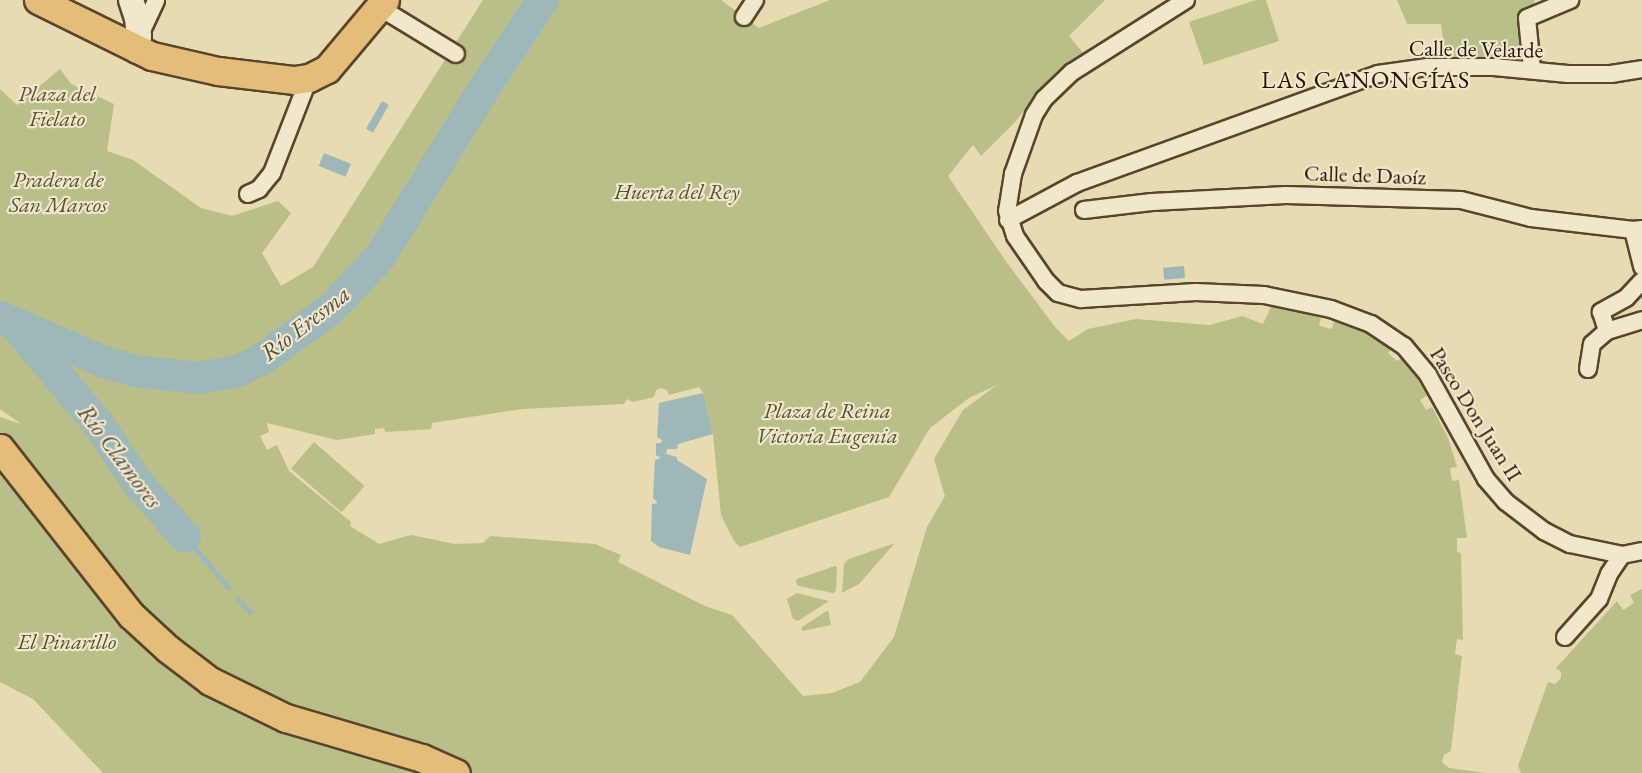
<!DOCTYPE html>
<html>
<head>
<meta charset="utf-8">
<style>
  body { margin:0 }
  #map { position:relative; width:1642px; height:773px; overflow:hidden; background:#e8dab1; font-family:"EB Garamond",serif }
  div>[style] { position:absolute }
  [style*='--x'] { left:calc(var(--x)*1px); top:calc(var(--y)*1px); width:calc(var(--w)*1px); rotate:calc(var(--a)*1deg) }
  .green>* { inset:0; background:#babe88; transform-origin:0 0 }
  .water>* { inset:0; background:#9eb7b8; transform-origin:0 0 }
  .stream>* { height:5px; margin:-2.5px; padding:0 2.5px; transform-origin:2.5px; border-radius:2.5px; background:#9eb7b8 }
  .river>* { height:32px; margin:-16px; padding:0 16px; transform-origin:16px; border-radius:16px; background:#9eb7b8 }
  .roads { filter:drop-shadow(2px 0 #59442c) drop-shadow(-2px 0 #59442c) drop-shadow(0 2px #59442c) drop-shadow(0 -2px #59442c) }
  .street>* { height:16px; margin:-8px; padding:0 8px; transform-origin:8px; border-radius:8px; background:#f0e7cc }
  .secondary>* { height:24px; margin:-12px; padding:0 12px; transform-origin:12px; border-radius:12px; background:#f0e7cc }
  .primary>* { height:27px; margin:-13.5px; padding:0 13.5px; transform-origin:13.5px; border-radius:13.5px; background:#e4bd78 }
  span { translate:-50% -50%; white-space:nowrap; text-align:center; line-height:1.15; -webkit-text-stroke:4.5px #f0e7cc; paint-order:stroke }
  .street-label { font-size:22px; color:#291200 }
  .park-label { font-size:22px; color:#5c4e30; font-style:italic }
  .neighbourhood-label { font-size:24px; color:#291200; letter-spacing:1.5px }
  .water-label { font-size:24px; color:#524c40; font-style:italic }
</style>
</head>
<body>
<div id="map">
  <div class="green">
    <i style="clip-path:polygon(evenodd,483px 0,721px 0,759px 28px,830px 0,1105px 0,1069px 36px,1084px 54px,1057px 71px,1014px 123px,981px 156px,973px 145px,948px 176px,1005px 260px,1055px 327px,1069px 341px,1088px 329px,1136px 319px,1210px 325px,1242px 316px,1263px 324px,1271px 307px,1290px 309px,1321px 318px,1319px 326px,1332px 329px,1334px 321px,1376px 334px,1394px 346px,1388px 353px,1397px 361px,1405px 357px,1427px 395px,1420px 400px,1426px 410px,1432px 407px,1448px 438px,1457px 467px,1450px 468px,1452px 481px,1459px 480px,1467px 538px,1457px 538px,1457px 552px,1461px 553px,1463px 640px,1457px 639px,1455px 654px,1462px 656px,1451px 751px,1444px 755px,1442px 762px,1449px 768px,1487px 773px,103px 773px,33px 699px,0 682px,0 417px,21px 424px,0 409px,0 89px,17px 105px,60px 69px,71px 84px,114px 104px,107px 151px,133px 160px,201px 208px,232px 216px,278px 201px,291px 213px,262px 253px,281px 286px,313px 267px,483px 0,997px 385px,963px 410px,934px 459px,945px 496px,927px 527px,894px 637px,860px 682px,832px 693px,803px 696px,732px 615px,705px 606px,618px 562px,621px 555px,595px 544px,490px 536px,483px 543px,455px 544px,411px 535px,379px 544px,350px 526px,351px 522px,289px 471px,277px 445px,267px 450px,260px 436px,269px 432px,267px 423px,337px 440px,375px 434px,375px 429px,384px 428px,385px 432px,431px 429px,432px 423px,470px 417px,522px 409px,624px 404px,627px 399px,633px 402px,654px 397px,656px 390px,661px 388px,667px 390px,669px 395px,699px 387px,703px 393px,713px 434px,721px 515px,734px 541px,740px 547px,889px 497px,930px 428px,969px 398px,997px 385px)"></i>
    <i style="clip-path:polygon(1256px 0,1266px 0,1279px 41px,1204px 65px,1189px 22px)"></i>
    <i style="clip-path:polygon(1397px 0,1534px 0,1543px 63px,1446px 61px,1441px 24px,1407px 24px)"></i>
    <i style="left:314px;top:442px;width:67px;height:35px;rotate:41deg"></i>
    <i style="clip-path:polygon(895px 543px,859px 584px,842px 593px,844px 564px,849px 559px)"></i>
    <i style="clip-path:polygon(835px 566px,837px 567px,836px 591px,833px 593px,798px 586px,796px 582px,797px 579px)"></i>
    <i style="clip-path:polygon(1642px 589px,1642px 773px,1521px 773px,1518px 766px,1548px 682px,1555px 684px,1561px 678px,1561px 672px,1556px 668px,1617px 601px,1623px 610px,1634px 603px,1630px 595px)"></i>
    <i style="clip-path:polygon(797px 593px,829px 601px,798px 621px,793px 619px,787px 599px)"></i>
    <i style="clip-path:polygon(828px 610px,831px 625px,802px 631px,802px 627px)"></i>
  </div>
  <div class="water">
    <i style="left:382px;top:101px;width:8px;height:32px;rotate:30deg"></i>
    <i style="left:324px;top:153px;width:29px;height:14px;rotate:22deg"></i>
    <i style="left:1184px;top:266px;width:12px;height:21px;rotate:85deg"></i>
    <i style="clip-path:polygon(703px 393px,713px 434px,678px 444px,677px 449px,667px 449px,666px 454px,677px 457px,677px 460px,707px 479px,690px 555px,659px 547px,651px 541px,652px 504px,658px 503px,653px 498px,655px 460px,661px 458px,656px 455px,656px 443px,661px 443px,662px 440px,657px 437px,659px 403px)"></i>
  </div>
  <div class="stream">
    <i style="--x:185;--y:537;--w:66;--a:49.3"></i>
    <i style="--x:238;--y:599;--w:18;--a:47"></i>
  </div>
  <div class="river">
    <i style="--x:0;--y:317;--w:113;--a:23.4"></i>
    <i style="--x:104;--y:362;--w:32;--a:16"></i>
    <i style="--x:135;--y:371;--w:63;--a:6.3"></i>
    <i style="--x:198;--y:378;--w:41;--a:-9.9"></i>
    <i style="--x:238;--y:371;--w:25;--a:-26"></i>
    <i style="--x:261;--y:360;--w:87;--a:-36.1"></i>
    <i style="--x:331;--y:309;--w:71;--a:-46.7"></i>
    <i style="--x:380;--y:257;--w:194;--a:-58.3"></i>
    <i style="--x:482;--y:92;--w:110;--a:-56.5"></i>
    <i style="--x:17;--y:327;--w:126;--a:50.1"></i>
    <i style="--x:98;--y:424;--w:70;--a:56.1"></i>
    <i style="--x:137;--y:482;--w:73;--a:48.9"></i>
  </div>
  <div class="roads">
    <div class="street">
      <i style="--x:1186;--y:0;--w:135;--a:147.7"></i>
      <i style="--x:1072;--y:72;--w:39;--a:136"></i>
      <i style="--x:1044;--y:99;--w:19;--a:122"></i>
      <i style="--x:1034;--y:115;--w:63;--a:109.6"></i>
      <i style="--x:1013;--y:174;--w:37;--a:99"></i>
      <i style="--x:1007;--y:211;--w:26;--a:72"></i>
      <i style="--x:1015;--y:236;--w:55;--a:55.4"></i>
      <i style="--x:1046;--y:281;--w:17;--a:45"></i>
      <i style="--x:1058;--y:293;--w:24;--a:15"></i>
      <i style="--x:1081;--y:299;--w:115;--a:-3.5"></i>
      <i style="--x:1196;--y:292;--w:68;--a:2.5"></i>
      <i style="--x:1264;--y:295;--w:68;--a:11.8"></i>
      <i style="--x:1331;--y:309;--w:43;--a:20.6"></i>
      <i style="--x:1371;--y:324;--w:40;--a:34"></i>
      <i style="--x:1404;--y:346;--w:38;--a:50"></i>
      <i style="--x:1428;--y:375;--w:119;--a:60.9"></i>
      <i style="--x:1486;--y:479;--w:30;--a:49"></i>
      <i style="--x:1506;--y:502;--w:48;--a:37.3"></i>
      <i style="--x:1544;--y:531;--w:29;--a:27"></i>
      <i style="--x:1570;--y:544;--w:53;--a:11.9"></i>
      <i style="--x:379;--y:7;--w:90;--a:31.4"></i>
      <i style="--x:744;--y:17;--w:20;--a:-57"></i>
      <i style="--x:140;--y:35;--w:38;--a:-65"></i>
      <i style="--x:1532;--y:69;--w:51;--a:-95.6"></i>
      <i style="--x:1527;--y:18;--w:47;--a:-22.7"></i>
      <i style="--x:248;--y:194;--w:12;--a:-24"></i>
      <i style="--x:259;--y:189;--w:21;--a:-51"></i>
      <i style="--x:272;--y:173;--w:102;--a:-68.7"></i>
      <i style="--x:1084;--y:210;--w:68;--a:-6.7"></i>
      <i style="--x:1152;--y:202;--w:134;--a:-3"></i>
      <i style="--x:1286;--y:195;--w:175;--a:1.6"></i>
      <i style="--x:1461;--y:200;--w:72;--a:14.4"></i>
      <i style="--x:1531;--y:218;--w:103;--a:6.7"></i>
      <i style="--x:1633;--y:230;--w:9;--a:-6"></i>
      <i style="--x:1008;--y:220;--w:78;--a:-28.2"></i>
      <i style="--x:1077;--y:183;--w:320;--a:-19.9"></i>
      <i style="--x:1378;--y:74;--w:50;--a:-8"></i>
      <i style="--x:1428;--y:67;--w:66;--a:0"></i>
      <i style="--x:1494;--y:67;--w:74;--a:5.4"></i>
      <i style="--x:1568;--y:74;--w:43;--a:0"></i>
      <i style="--x:1611;--y:74;--w:31;--a:-9"></i>
      <i style="--x:1633;--y:230;--w:38;--a:76"></i>
      <i style="--x:1642;--y:281;--w:23;--a:133"></i>
      <i style="--x:1626;--y:298;--w:29;--a:151"></i>
      <i style="--x:1601;--y:312;--w:20;--a:72"></i>
      <i style="--x:1607;--y:331;--w:37;--a:-17"></i>
      <i style="--x:1588;--y:369;--w:25;--a:-81"></i>
      <i style="--x:1592;--y:344;--w:20;--a:-41"></i>
      <i style="--x:1565;--y:637;--w:51;--a:-48.2"></i>
      <i style="--x:1599;--y:599;--w:27;--a:-68"></i>
      <i style="--x:1609;--y:574;--w:23;--a:-56"></i>
      <i style="--x:1622;--y:555;--w:20;--a:-11"></i>
    </div>
    <div class="secondary">
      <i style="--x:131;--y:0;--w:19;--a:72"></i>
      <i style="--x:137;--y:18;--w:18;--a:84"></i>
      <i style="--x:139;--y:36;--w:15;--a:98"></i>
    </div>
    <div class="primary">
      <i style="--x:38;--y:0;--w:127;--a:26.2"></i>
      <i style="--x:152;--y:56;--w:68;--a:12.8"></i>
      <i style="--x:218;--y:71;--w:77;--a:6.8"></i>
      <i style="--x:294;--y:80;--w:15;--a:-8"></i>
      <i style="--x:309;--y:78;--w:20;--a:-27"></i>
      <i style="--x:327;--y:69;--w:90;--a:-50"></i>
      <i style="--x:0;--y:448;--w:212;--a:51.9"></i>
      <i style="--x:131;--y:615;--w:50;--a:42.6"></i>
      <i style="--x:168;--y:649;--w:53;--a:37.3"></i>
      <i style="--x:210;--y:681;--w:85;--a:26"></i>
      <i style="--x:286;--y:718;--w:142;--a:16.4"></i>
      <i style="--x:422;--y:758;--w:37;--a:24"></i>
    </div>
  </div>
  <div class="street-label">
    <span style="left:1476px;top:49px;rotate:1deg">Calle de Velarde</span>
    <span style="left:1365px;top:175px;rotate:2deg">Calle de Daoíz</span>
    <span style="left:1476px;top:414px;rotate:58deg">Paseo Don Juan II</span>
  </div>
  <div class="park-label">
    <span style="left:57px;top:106px">Plaza del<br>Fielato</span>
    <span style="left:58px;top:192px">Pradera de<br>San Marcos</span>
    <span style="left:677px;top:192px">Huerta del Rey</span>
    <span style="left:827px;top:423px">Plaza de Reina<br>Victoria Eugenia</span>
    <span style="left:67px;top:642px">El Pinarillo</span>
  </div>
  <div class="neighbourhood-label">
    <span style="left:1366px;top:80px">LAS CANONGÍAS</span>
  </div>
  <div class="water-label">
    <span style="left:305px;top:323px;rotate:-38deg">Río Eresma</span>
    <span style="left:120px;top:456px;rotate:53deg">Río Clamores</span>
  </div>
</div>
</body>
</html>
